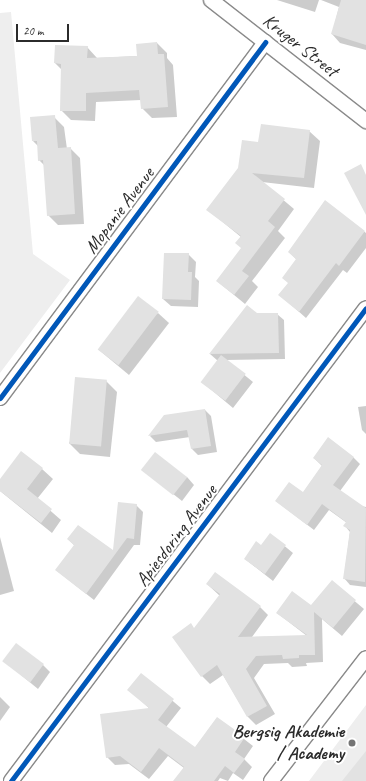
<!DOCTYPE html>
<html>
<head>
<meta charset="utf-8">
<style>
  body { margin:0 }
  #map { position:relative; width:366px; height:781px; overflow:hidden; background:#fff; font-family:Caveat,sans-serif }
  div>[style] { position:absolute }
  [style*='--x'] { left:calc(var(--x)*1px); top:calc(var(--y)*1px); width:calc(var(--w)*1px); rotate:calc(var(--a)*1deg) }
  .built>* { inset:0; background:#eee }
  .shadow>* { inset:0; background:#0003 }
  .building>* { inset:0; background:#e2e2e2; transform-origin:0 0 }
  .roads { filter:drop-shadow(1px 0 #8a8a8a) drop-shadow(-1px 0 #8a8a8a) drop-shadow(0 1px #8a8a8a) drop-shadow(0 -1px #8a8a8a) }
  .street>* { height:14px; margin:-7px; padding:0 7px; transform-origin:7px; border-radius:7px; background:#fff }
  .cycleway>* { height:5px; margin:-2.5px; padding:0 2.5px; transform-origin:2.5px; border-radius:2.5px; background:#0057b8 }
  .dots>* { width:11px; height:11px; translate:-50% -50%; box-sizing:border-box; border:2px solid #fff; border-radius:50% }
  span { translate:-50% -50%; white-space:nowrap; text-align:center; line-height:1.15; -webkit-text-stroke:4px #fff; paint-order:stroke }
  .street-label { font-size:19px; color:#2b2b2b }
  .poi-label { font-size:19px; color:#2b2b2b; font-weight:700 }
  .right { translate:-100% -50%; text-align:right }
  .scale { position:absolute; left:16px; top:24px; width:53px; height:18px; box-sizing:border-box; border:2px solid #2b2b2b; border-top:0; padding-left:5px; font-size:12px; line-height:14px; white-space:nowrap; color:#2b2b2b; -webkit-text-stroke:3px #fff; paint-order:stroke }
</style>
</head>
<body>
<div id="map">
  <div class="built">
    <i style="clip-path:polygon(11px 12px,33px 254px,70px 280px,0 373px,0 13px)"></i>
    <i style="clip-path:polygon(366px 705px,366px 781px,309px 781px)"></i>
  </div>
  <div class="shadow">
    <i style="clip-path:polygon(277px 0,319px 0,315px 12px)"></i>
    <i style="clip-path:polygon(321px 0,366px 0,366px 50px,340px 43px,332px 34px,339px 7px)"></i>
    <i style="clip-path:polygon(157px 43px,167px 53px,167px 58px,173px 65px,177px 117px,152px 118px,142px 108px,141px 100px,96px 102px,95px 121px,71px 120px,61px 110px,62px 70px,55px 63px,87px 47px,97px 58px,138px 56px)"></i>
    <i style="clip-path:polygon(54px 117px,64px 127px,67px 149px,70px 148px,80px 158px,84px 224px,58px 225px,48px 215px,45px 166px,39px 160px,38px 146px,33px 141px)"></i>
    <i style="clip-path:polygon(309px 131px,320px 141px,314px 188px,262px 182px,294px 209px,278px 231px,285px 238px,252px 281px,258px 287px,245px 304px,217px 281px,242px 249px,241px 237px,208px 210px,259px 143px)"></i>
    <i style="clip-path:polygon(325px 201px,366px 233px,366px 248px,347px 273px,343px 270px,306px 318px,280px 295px,289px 283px,297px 260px,289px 252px)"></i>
    <i style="clip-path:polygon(188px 254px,196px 262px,195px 277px,199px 281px,198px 307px,171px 306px,163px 299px)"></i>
    <i style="clip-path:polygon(158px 313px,169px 323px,129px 375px,99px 350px)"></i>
    <i style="clip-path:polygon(257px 314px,277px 314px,284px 320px,285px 359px,226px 360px,253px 382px,233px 408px,202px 382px,218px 361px,210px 354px)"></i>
    <i style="clip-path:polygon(106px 381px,117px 392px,110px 457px,80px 454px,69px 443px)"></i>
    <i style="clip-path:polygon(366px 406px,366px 434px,362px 430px,358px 407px)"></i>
    <i style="clip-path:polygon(205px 410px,211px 416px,217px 452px,198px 455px,192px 449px,190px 437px,156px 442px,150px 436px,165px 416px)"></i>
    <i style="clip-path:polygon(353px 457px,360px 464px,340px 491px,361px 506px,366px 507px,366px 587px,350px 585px,344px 578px,350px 532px,345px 526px,347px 523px,329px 510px,314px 530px,276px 501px,303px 493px,322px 466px,314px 458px)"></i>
    <i style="clip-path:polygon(42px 469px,53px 479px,37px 499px,61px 520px,52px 533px,0 491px,0 481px)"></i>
    <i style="clip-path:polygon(143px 470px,187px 477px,194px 485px,182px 501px)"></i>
    <i style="clip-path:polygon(136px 505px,143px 512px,140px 545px,134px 545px,94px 600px,56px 570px,75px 546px,68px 539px,114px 552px)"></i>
    <i style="clip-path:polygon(270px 534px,293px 553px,273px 581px,245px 559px,262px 546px)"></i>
    <i style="clip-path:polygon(0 537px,14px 591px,0 595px)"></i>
    <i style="clip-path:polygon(332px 582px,364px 609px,342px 636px,322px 619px,323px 662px,306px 663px,307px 666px,292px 667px,288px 663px,264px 664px,254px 678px,275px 714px,256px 725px,248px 717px,223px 675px,210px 684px,202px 676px,195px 629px,220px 596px,207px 584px,260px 607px,268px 615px,252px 637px,307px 636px,277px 613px,311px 607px)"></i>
    <i style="clip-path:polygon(4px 661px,43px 665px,50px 672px,38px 689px)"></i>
    <i style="clip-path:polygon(141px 674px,181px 708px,166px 727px,195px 748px,217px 718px,253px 746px,244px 759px,252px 767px,243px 780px,233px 773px,228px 781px,220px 778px,218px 781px,174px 781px,184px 768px,168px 756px,149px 779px,129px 764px,115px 765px,107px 757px,150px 709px,129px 690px)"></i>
    <i style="clip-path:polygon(0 697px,10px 707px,0 721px)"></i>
  </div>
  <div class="building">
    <i style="clip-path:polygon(341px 0,366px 0,366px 45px,331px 34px)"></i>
    <i style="clip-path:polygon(157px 42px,158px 54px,164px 54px,168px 107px,141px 109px,139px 90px,86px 93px,86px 111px,60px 111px,61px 64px,54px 63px,55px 45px,88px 46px,87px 58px,137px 56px,136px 44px)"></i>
    <i style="clip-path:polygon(55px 115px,58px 148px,71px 147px,75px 214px,47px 216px,43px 160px,38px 161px,37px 141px,32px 141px,30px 117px)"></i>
    <i style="clip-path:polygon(261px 124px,310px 130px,304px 178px,252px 173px,285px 199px,268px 221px,275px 227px,242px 271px,249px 276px,234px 295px,216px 281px,241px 248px,235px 243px,241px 236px,206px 210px,238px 168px,242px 140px,258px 142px)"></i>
    <i style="clip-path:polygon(361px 164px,366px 175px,366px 215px,344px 173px)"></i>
    <i style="clip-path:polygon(325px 200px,365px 231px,339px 266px,336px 263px,299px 312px,278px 295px,288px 283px,282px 278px,296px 259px,288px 252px)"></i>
    <i style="clip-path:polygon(164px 253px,189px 253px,188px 272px,192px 272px,191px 300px,162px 299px)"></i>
    <i style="left:138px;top:296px;width:26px;height:67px;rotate:37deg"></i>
    <i style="clip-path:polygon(247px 305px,257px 313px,278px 313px,279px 353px,209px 354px)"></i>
    <i style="left:221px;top:355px;width:31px;height:34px;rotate:37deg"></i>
    <i style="left:75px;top:377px;width:32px;height:67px;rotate:5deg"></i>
    <i style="clip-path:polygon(205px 409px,211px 446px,191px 449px,187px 430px,148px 436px,164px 415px)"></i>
    <i style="clip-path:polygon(328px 437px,354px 457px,333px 485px,366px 508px,365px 582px,343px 579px,350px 530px,343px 526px,346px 522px,322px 504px,307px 525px,275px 501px,289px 482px,303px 492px,322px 465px,313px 458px)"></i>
    <i style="clip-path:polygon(21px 451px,43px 468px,27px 489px,52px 509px,41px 523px,0 491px,0 479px)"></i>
    <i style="left:155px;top:452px;width:41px;height:23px;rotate:38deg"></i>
    <i style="clip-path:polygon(118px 502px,137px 504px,134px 539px,127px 538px,86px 594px,55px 570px,74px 545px,67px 539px,78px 525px,113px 550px)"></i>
    <i style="clip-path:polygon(270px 533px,286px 545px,265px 574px,244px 559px,256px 541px,261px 545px)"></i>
    <i style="clip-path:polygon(215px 572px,261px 606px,238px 637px,307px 635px,276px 613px,292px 591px,311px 605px,332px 580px,356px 600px,333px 628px,314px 612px,315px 655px,299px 655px,299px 658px,283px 659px,282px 655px,256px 656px,246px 669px,267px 706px,247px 717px,217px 665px,201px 677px,172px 637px,191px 623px,194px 628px,220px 594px,206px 584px)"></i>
    <i style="left:16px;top:643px;width:35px;height:23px;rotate:37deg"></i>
    <i style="clip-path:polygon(141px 673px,174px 699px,158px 720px,195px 747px,217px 717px,245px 737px,235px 752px,245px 759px,234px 773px,225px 766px,214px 781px,173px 781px,184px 767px,159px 748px,141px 772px,120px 756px,106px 758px,100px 714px,149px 708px,127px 690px)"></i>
    <i style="clip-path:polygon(366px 751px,366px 781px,342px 781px)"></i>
  </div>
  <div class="roads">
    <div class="street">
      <i style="--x:211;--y:0;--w:197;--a:38"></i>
      <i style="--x:0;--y:398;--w:444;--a:-53.3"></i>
      <i style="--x:11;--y:781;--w:591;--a:-53.11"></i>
      <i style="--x:271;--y:781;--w:155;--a:-52.3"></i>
    </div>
  </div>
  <div class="cycleway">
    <i style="--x:0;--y:398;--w:444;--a:-53.3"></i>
    <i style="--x:11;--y:781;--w:591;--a:-53.11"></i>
  </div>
  <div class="dots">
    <i style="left:352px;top:743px;background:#757575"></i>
  </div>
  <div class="street-label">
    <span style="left:300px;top:46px;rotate:38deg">Kruger Street</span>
    <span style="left:120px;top:211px;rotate:-53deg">Mopanie Avenue</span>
    <span style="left:177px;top:536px;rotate:-53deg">Apiesdoring Avenue</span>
  </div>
  <div class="poi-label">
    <span class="right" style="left:344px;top:743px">Bergsig Akademie<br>/ Academy</span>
  </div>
  <div class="scale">20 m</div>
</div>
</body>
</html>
